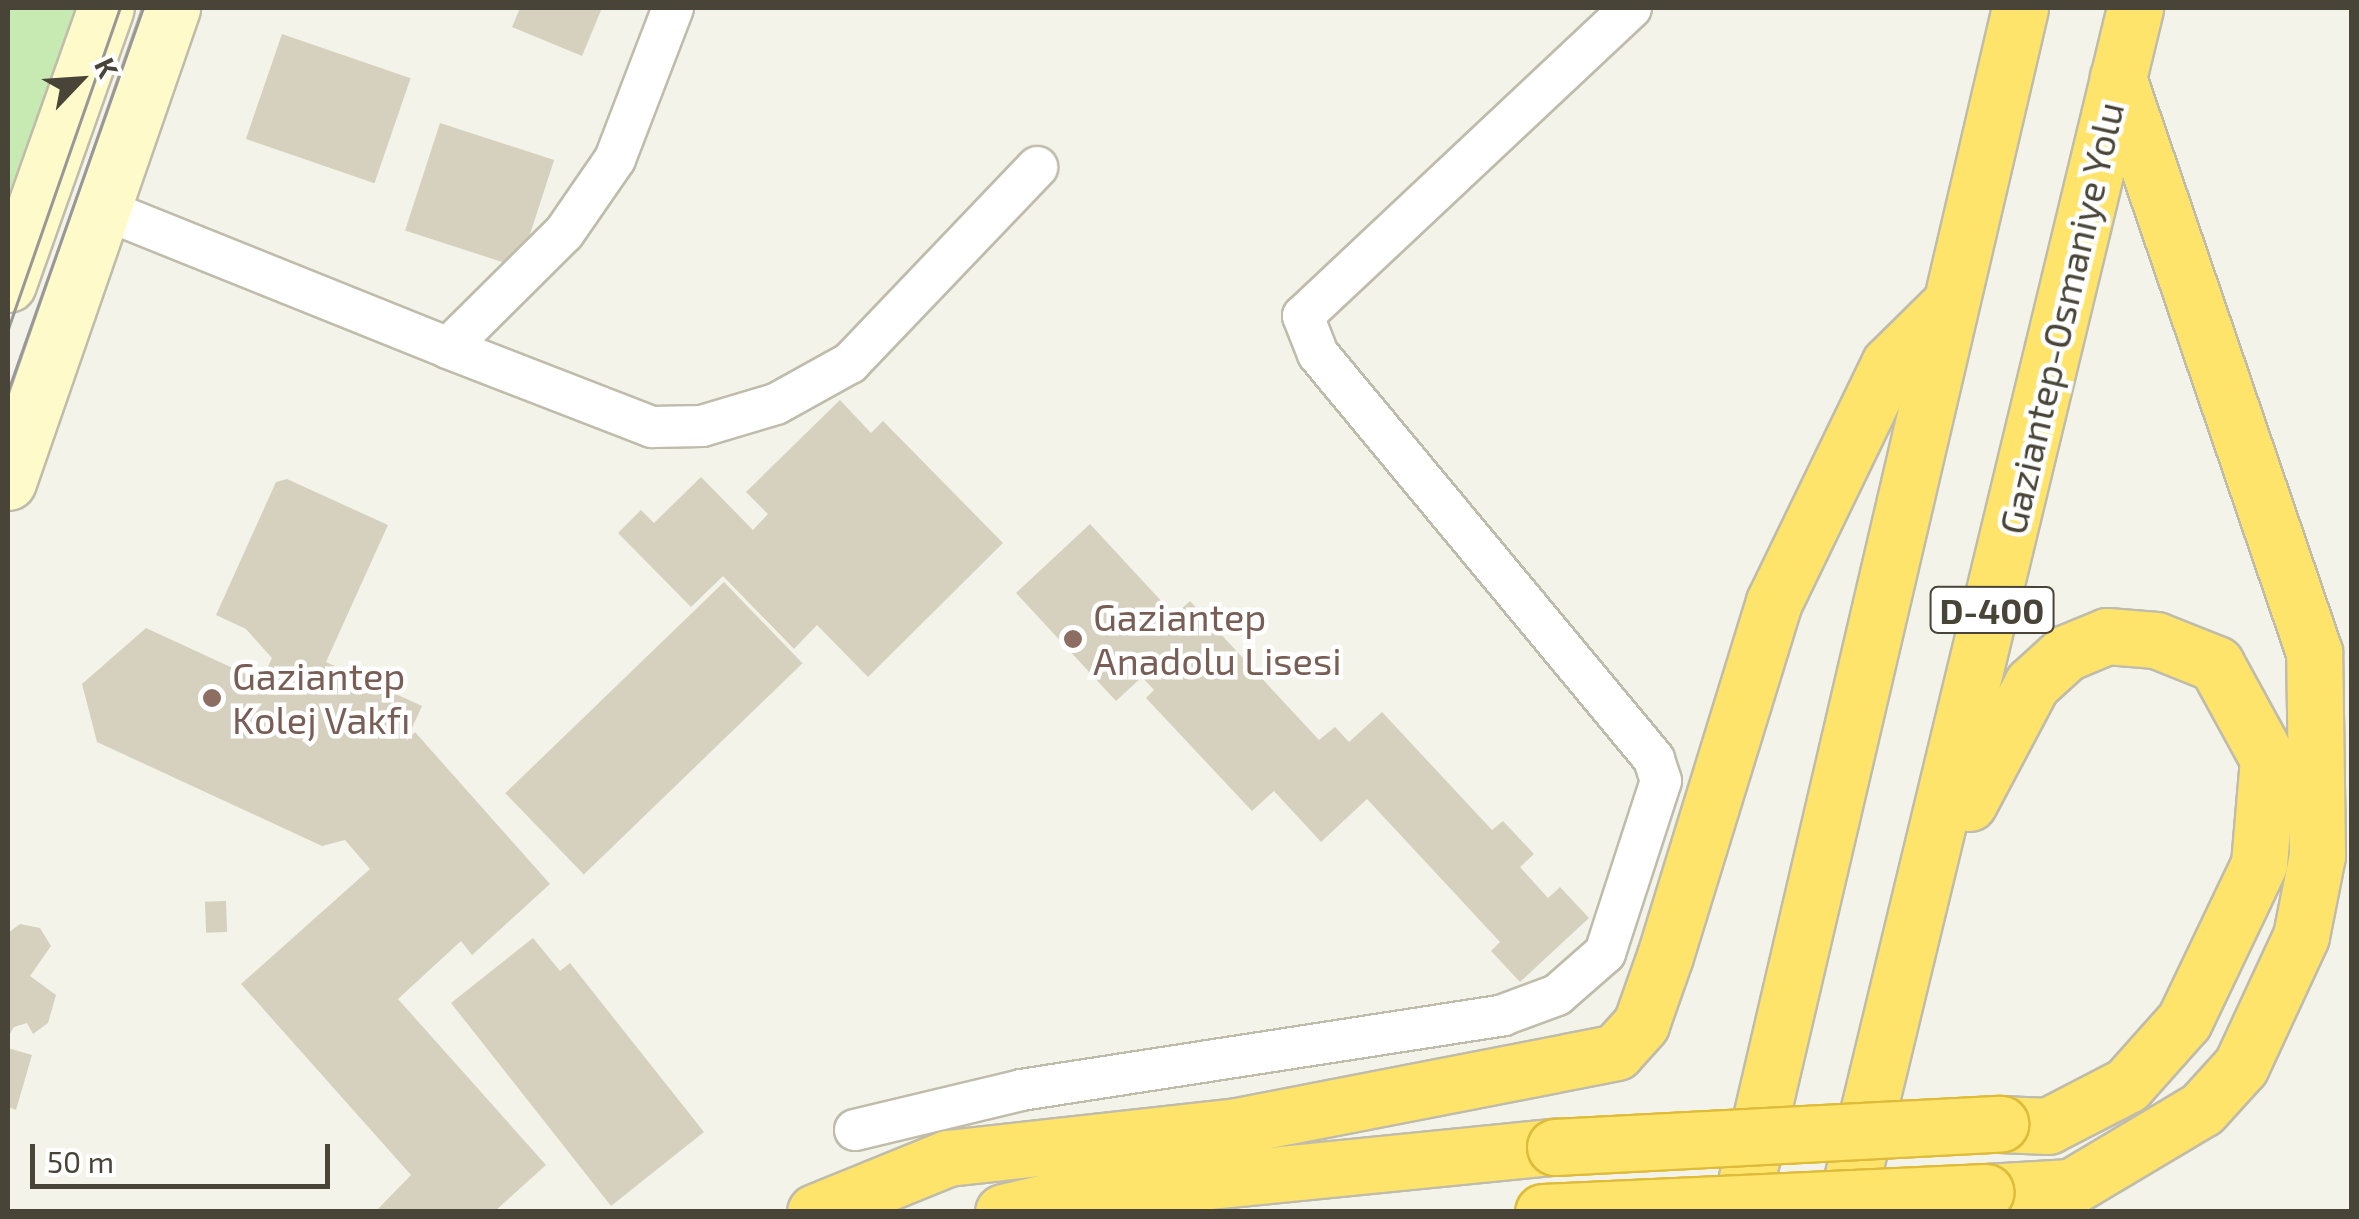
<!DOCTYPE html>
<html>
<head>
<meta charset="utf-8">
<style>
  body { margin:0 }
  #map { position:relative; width:2359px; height:1219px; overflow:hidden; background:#f4f3e9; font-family:"Exo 2",sans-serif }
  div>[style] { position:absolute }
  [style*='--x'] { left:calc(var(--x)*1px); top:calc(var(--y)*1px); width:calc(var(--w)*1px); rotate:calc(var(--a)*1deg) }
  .green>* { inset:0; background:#c7e9b2 }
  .building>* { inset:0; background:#d6d1be; transform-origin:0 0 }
  .roads { filter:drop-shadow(2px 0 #c0bcab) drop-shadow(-2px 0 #c0bcab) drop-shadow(0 2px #c0bcab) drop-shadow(0 -2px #c0bcab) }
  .street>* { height:40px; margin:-20px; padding:0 20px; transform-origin:20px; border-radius:20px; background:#fff }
  .secondary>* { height:55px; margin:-27.5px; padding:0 27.5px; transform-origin:27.5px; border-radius:27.5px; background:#fffac9 }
  .highway>* { height:55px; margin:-27.5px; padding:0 27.5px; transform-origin:27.5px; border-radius:27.5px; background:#fee46b }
  .tram>* { height:2.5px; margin:-1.25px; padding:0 1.25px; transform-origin:1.25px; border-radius:1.25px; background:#989898 }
  .bridges { filter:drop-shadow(2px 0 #debb39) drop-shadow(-2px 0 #debb39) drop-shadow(0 2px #debb39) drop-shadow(0 -2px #debb39) }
  .highway-bridge>* { height:55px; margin:-27.5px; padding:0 27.5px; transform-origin:27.5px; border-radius:27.5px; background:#fee46b }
  .dots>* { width:28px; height:28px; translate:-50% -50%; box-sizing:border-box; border:5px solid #fff; border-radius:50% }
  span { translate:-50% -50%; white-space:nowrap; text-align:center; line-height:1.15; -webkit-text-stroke:9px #fff; paint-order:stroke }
  .shield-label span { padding:2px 8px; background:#fff; border:2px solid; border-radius:8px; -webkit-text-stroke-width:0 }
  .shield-label { font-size:35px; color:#484437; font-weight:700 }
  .street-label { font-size:38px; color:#484437 }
  .education-label { font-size:38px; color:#785e54 }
  .left { translate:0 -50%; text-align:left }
  .frame { position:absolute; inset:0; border:10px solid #484437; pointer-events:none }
  .north { position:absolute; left:30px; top:30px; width:100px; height:100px; -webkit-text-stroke:8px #fff; paint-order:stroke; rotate:65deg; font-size:28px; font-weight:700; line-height:40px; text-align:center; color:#484437 }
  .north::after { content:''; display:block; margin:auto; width:35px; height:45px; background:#484437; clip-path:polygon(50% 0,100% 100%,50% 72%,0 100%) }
  .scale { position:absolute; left:30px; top:1144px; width:300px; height:45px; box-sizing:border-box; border:5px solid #484437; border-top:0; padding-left:12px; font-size:30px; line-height:35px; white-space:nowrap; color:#484437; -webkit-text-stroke:8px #fff; paint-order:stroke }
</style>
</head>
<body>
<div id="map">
  <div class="green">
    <i style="clip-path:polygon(8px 8px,82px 8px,8px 213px)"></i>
  </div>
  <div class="building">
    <i style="clip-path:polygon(520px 8px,602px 8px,582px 56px,512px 27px)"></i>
    <i style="left:282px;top:34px;width:136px;height:111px;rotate:19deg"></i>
    <i style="left:440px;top:123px;width:120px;height:113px;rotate:18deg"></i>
    <i style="clip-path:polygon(840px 400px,871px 433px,883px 421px,1003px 543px,868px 677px,817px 625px,794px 649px,723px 576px,691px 607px,618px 533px,641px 510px,654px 523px,701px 477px,753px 530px,768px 514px,746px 492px)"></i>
    <i style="clip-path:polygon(287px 479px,388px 525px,326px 662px,422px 706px,406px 741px,415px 732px,550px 884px,472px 955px,461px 941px,398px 999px,546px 1165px,494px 1212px,375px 1212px,411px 1175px,241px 984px,370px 869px,345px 840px,322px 846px,97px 742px,82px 684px,146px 628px,261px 681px,272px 658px,246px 629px,216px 615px,276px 482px)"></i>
    <i style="clip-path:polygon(1090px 524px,1165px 605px,1153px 617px,1162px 627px,1190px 601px,1319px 740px,1335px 727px,1349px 742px,1382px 712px,1492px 830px,1503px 821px,1534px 854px,1520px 867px,1548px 898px,1560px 887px,1589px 918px,1520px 982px,1491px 951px,1500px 942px,1367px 799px,1321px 842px,1274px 791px,1252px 811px,1146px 698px,1154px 690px,1142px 677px,1116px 701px,1016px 593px)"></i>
    <i style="left:724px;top:582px;width:113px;height:304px;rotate:46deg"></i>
    <i style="left:226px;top:901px;width:31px;height:21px;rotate:88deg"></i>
    <i style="clip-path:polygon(20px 924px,40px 928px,51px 946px,30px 976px,56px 995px,48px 1023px,33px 1034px,27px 1023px,14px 1027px,8px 1037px,8px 933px)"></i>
    <i style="clip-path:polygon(533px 938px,560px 971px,570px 963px,704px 1132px,611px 1206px,451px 1003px)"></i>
    <i style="clip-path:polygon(8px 1048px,32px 1055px,16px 1110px,8px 1107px)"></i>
  </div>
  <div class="roads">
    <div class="street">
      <i style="--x:103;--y:209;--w:372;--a:21.9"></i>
      <i style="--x:448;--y:348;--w:163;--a:-44.8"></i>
      <i style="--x:564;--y:233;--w:90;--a:-55.4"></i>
      <i style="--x:615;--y:159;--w:162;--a:-69"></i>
      <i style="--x:448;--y:348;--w:219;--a:21.2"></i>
      <i style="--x:652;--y:427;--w:50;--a:-1.1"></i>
      <i style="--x:702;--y:426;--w:77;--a:-16.6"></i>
      <i style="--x:776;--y:404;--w:85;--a:-29"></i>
      <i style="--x:850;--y:363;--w:271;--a:-46.3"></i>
      <i style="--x:855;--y:1130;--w:171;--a:-13.5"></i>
      <i style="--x:1021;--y:1090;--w:488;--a:-8.8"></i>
      <i style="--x:1503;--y:1015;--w:58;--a:-20.3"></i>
      <i style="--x:1557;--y:995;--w:64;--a:-41.2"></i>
      <i style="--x:1605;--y:953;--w:181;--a:-72"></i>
      <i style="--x:1661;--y:781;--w:23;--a:-108"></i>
      <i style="--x:1654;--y:759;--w:526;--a:-129.68"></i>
      <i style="--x:1318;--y:354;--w:41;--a:-111.5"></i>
      <i style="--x:1303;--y:316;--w:450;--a:-43.2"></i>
    </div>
    <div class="secondary">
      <i style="--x:8;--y:284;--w:293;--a:-70.5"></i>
      <i style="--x:8;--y:482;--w:502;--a:-70.91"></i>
    </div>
    <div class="highway">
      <i style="--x:1969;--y:803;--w:135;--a:-62.1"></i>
      <i style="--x:2032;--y:684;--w:46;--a:-42.4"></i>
      <i style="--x:2066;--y:653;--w:44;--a:-22.5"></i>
      <i style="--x:2107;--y:636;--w:49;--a:4.7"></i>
      <i style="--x:2156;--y:640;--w:65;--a:21.8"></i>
      <i style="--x:2216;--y:664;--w:108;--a:61.3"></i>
      <i style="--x:2268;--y:759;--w:105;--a:94.9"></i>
      <i style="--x:2259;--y:864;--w:174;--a:115.5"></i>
      <i style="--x:2184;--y:1021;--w:86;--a:131.7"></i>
      <i style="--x:2127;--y:1085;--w:89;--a:152.6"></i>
      <i style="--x:2048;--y:1126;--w:48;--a:-177.6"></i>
      <i style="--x:1986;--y:1192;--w:85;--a:-3.4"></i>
      <i style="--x:2071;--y:1187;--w:152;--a:-30.8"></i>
      <i style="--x:2202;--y:1109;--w:58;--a:-47.8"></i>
      <i style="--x:2241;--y:1066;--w:143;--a:-65.2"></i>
      <i style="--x:2301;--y:936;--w:83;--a:-78.8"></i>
      <i style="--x:2317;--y:855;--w:203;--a:-90.8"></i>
      <i style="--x:2314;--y:652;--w:607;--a:-108.85"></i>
      <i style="--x:815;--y:1212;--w:144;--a:-22.1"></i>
      <i style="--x:948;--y:1158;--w:291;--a:-6.3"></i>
      <i style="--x:1237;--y:1126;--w:386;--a:-11"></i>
      <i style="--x:1616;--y:1052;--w:38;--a:-48"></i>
      <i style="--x:1641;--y:1024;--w:72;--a:-70.6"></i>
      <i style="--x:1665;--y:956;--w:370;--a:-72.9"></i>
      <i style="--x:1774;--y:602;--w:264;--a:-64.2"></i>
      <i style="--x:1889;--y:364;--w:86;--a:-44.5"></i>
      <i style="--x:1003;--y:1212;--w:79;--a:-13.2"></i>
      <i style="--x:1080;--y:1194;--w:477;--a:-5.7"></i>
      <i style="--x:1739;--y:1212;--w:1236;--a:-76.86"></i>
      <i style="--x:1844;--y:1212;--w:1239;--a:-76.41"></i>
    </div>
  </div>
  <div class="tram">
    <i style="--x:8;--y:329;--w:340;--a:-70.8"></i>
    <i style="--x:8;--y:391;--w:406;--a:-70.6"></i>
  </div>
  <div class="bridges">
    <div class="highway-bridge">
      <i style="--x:1555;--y:1147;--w:446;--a:-3"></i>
      <i style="--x:1543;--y:1212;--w:443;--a:-2.6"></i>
    </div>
  </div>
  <div class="dots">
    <i style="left:1073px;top:639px;background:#8d6e63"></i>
    <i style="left:212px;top:698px;background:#8d6e63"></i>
  </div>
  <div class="shield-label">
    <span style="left:1992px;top:610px">D-400</span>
  </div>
  <div class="street-label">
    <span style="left:2061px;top:318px;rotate:-77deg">Gaziantep-Osmaniye Yolu</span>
  </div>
  <div class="education-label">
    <span class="left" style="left:1093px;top:639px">Gaziantep<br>Anadolu Lisesi</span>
    <span class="left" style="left:232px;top:698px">Gaziantep<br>Kolej Vakfı</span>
  </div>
  <div class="frame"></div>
  <div class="north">K</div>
  <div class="scale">50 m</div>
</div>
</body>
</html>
